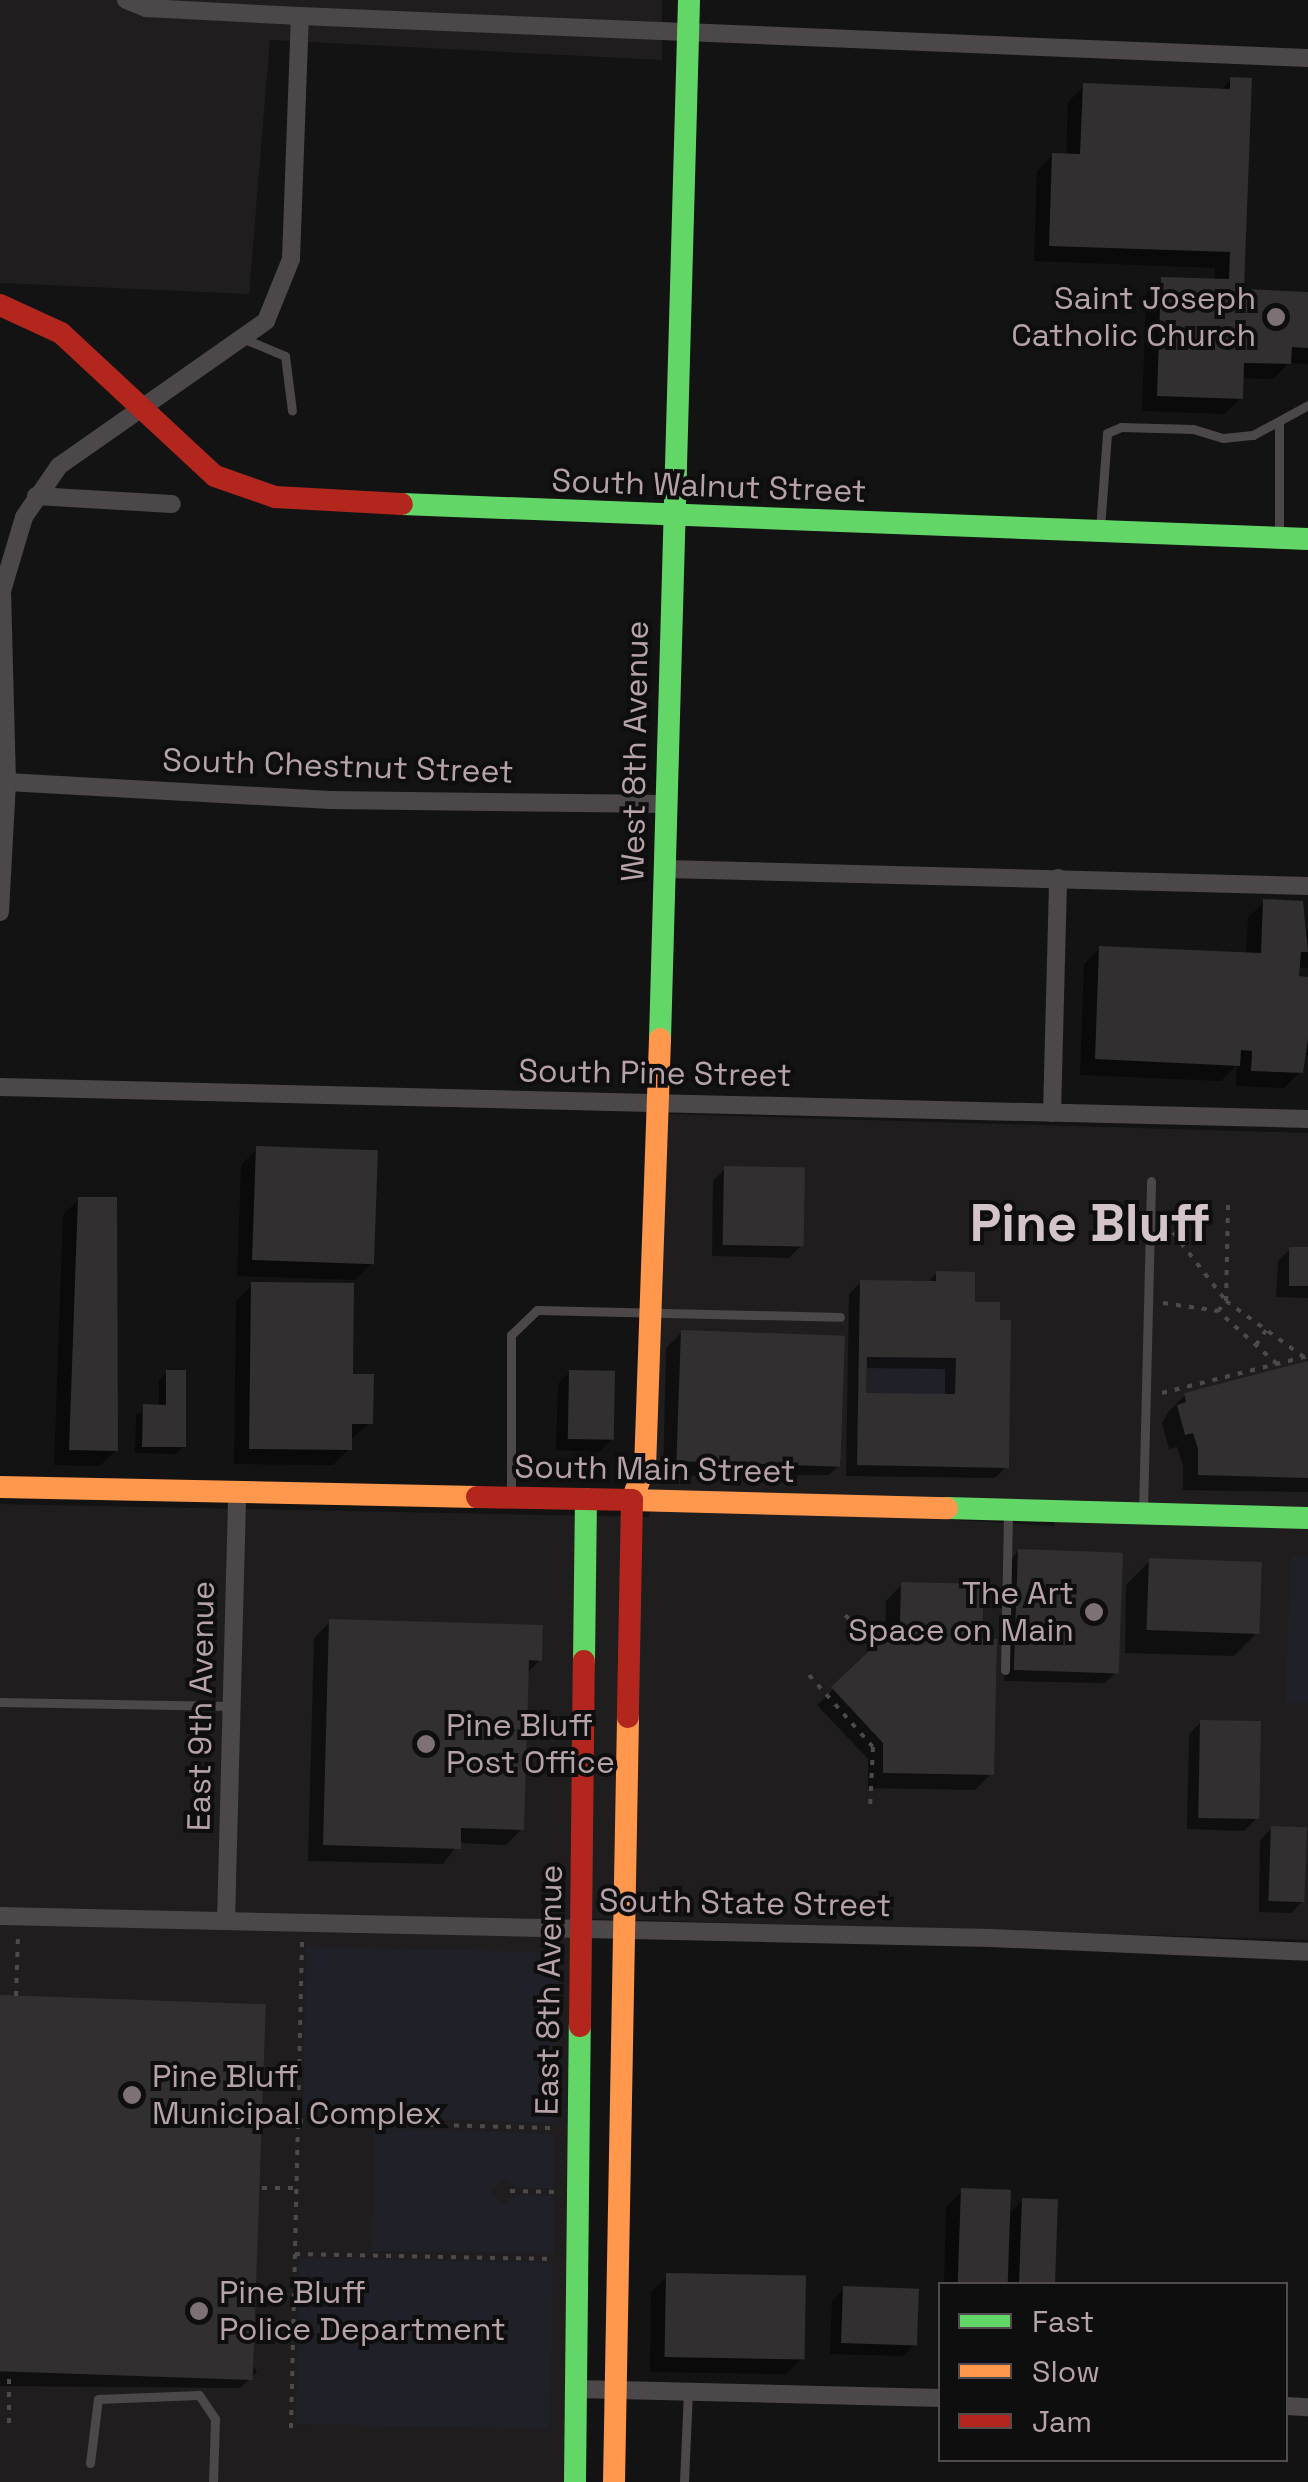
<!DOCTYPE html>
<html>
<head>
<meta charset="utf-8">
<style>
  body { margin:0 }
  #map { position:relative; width:1308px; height:2482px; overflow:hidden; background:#131313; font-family:"Space Grotesk",sans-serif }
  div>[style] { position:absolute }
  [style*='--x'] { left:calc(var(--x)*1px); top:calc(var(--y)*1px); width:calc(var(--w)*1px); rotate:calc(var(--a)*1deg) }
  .built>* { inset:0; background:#1f1d1d }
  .green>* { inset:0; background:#202029; transform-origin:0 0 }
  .shadow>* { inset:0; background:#0007 }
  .building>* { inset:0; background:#322f30; transform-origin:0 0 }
  .path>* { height:4px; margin-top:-2px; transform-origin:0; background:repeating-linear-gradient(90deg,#4e494b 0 5px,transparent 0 13px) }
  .lane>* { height:9px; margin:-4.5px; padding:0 4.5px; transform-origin:4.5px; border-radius:4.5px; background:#4c4749 }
  .street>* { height:18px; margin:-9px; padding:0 9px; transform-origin:9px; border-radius:9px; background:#4c4749 }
  .fast>* { height:22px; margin:-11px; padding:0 11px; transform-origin:11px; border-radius:11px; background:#63d668 }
  .slow>* { height:22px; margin:-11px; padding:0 11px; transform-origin:11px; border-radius:11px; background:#ff974d }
  .jam>* { height:22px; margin:-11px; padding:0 11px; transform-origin:11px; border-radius:11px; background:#b3261e }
  .dots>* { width:28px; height:28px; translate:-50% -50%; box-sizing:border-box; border:5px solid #0f0e0e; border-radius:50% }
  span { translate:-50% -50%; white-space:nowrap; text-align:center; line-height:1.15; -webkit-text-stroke:8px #0f0e0e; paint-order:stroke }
  .poi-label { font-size:32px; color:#b6a3aa }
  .right { translate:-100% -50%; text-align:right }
  .left { translate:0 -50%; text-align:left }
  .street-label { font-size:32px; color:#b6a3aa }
  .town-label { font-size:52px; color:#d2c4c9; font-weight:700 }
  .legend { position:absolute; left:938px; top:2282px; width:350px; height:180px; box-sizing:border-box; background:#0f0e0e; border:2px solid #524a4c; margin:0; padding:12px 18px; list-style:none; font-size:30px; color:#b6a3aa }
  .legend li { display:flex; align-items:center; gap:20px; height:50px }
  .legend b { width:50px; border:2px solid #524a4c }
</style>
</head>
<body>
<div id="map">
  <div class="built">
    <i style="clip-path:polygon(0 0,662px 0,662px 60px,270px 40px,249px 294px,0 283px)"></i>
    <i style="clip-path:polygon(evenodd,668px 1114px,1308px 1133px,1308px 1940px,574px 1918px,565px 2482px,0 2482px,0 1504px,649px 1517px,668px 1114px,1055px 1505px,1054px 1526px,843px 1513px,1055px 1505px)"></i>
  </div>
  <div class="green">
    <i style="left:867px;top:1357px;width:89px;height:36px;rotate:1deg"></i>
    <i style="clip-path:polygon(1291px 1557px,1308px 1557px,1308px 1703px,1285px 1703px)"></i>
    <i style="clip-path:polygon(306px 1947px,551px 1952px,558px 1964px,553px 2123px,303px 2115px)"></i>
    <i style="clip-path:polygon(374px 2128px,554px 2134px,553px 2188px,516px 2188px,505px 2179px,490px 2191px,504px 2205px,516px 2195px,553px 2196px,554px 2253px,372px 2251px)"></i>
    <i style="left:299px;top:2258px;width:254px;height:166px;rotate:1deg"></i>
  </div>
  <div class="shadow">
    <i style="clip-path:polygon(1231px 79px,1242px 292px,1308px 294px,1308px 364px,1289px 363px,1273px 379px,1241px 378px,1241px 398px,1224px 414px,1142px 411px,1146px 295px,1162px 279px,1214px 281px,1215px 268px,1034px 261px,1037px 171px,1053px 155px,1066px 156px,1068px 102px,1084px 86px,1220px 91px)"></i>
    <i style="clip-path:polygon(1264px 902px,1308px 931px,1308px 968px,1297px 967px,1297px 979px,1308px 979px,1308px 1055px,1301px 1055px,1300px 1072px,1284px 1088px,1236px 1086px,1237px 1065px,1221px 1081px,1080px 1075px,1084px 964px,1100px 948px,1246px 955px,1248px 918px)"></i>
    <i style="clip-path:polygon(257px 1149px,371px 1264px,355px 1280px,237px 1276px,241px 1165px)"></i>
    <i style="clip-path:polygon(725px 1169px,801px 1246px,789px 1258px,712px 1256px,713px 1181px)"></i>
    <i style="clip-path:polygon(79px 1199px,116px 1450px,100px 1466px,54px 1465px,63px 1215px)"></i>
    <i style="clip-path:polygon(1290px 1249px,1308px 1250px,1308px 1298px,1276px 1297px,1278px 1261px)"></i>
    <i style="clip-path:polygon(evenodd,937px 1273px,972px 1304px,1006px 1467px,995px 1478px,846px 1476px,849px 1294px,861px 1282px,927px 1283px,937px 1273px,864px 1368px,945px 1369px,945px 1396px,864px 1395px,864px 1368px)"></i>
    <i style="clip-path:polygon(252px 1285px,350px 1376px,371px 1423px,350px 1439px,349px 1449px,333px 1465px,234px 1464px,236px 1301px)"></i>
    <i style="clip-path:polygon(682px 1332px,802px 1335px,841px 1463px,829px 1475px,663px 1476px,666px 1348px)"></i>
    <i style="clip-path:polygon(1308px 1363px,1308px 1492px,1183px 1490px,1183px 1466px,1177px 1447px,1169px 1449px,1162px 1423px,1169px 1411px,1185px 1395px)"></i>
    <i style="clip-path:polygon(167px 1372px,184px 1446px,176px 1454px,135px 1453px,136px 1414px,159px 1407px,159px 1380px)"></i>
    <i style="clip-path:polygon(570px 1372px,611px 1440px,599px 1452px,556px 1450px,558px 1384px)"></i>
    <i style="clip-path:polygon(1019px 1551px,1117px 1671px,1105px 1683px,1004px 1681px,1007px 1563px)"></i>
    <i style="clip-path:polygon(1150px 1561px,1258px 1632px,1234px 1656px,1125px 1653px,1126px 1585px)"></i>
    <i style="clip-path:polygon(902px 1584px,980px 1641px,991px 1774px,975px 1790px,868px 1788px,868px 1759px,817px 1705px,885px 1640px,886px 1601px)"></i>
    <i style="clip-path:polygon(330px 1622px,540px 1660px,526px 1674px,522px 1829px,506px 1845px,459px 1843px,443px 1864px,308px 1861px,314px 1638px)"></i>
    <i style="clip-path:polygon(1201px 1722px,1256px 1819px,1244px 1831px,1187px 1829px,1189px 1734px)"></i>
    <i style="clip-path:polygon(1272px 1828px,1303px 1901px,1291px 1913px,1259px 1912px,1260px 1840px)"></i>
    <i style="clip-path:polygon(0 1998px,257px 2372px,240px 2388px,0 2386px)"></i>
    <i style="clip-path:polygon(962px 2191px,1008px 2215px,1023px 2200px,1055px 2201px,1054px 2284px,944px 2284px,946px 2207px)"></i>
    <i style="clip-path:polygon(668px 2276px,802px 2358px,786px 2374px,650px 2372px,651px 2292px)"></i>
    <i style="clip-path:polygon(844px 2289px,915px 2344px,903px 2356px,830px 2354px,832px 2301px)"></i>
  </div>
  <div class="building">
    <i style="clip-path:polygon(1230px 77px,1252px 78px,1244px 289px,1308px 292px,1308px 348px,1292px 347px,1291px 364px,1244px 363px,1243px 399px,1157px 396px,1161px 277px,1229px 279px,1230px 252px,1049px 246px,1052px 153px,1080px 154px,1083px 83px,1230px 89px)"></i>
    <i style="clip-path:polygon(1263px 899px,1303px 901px,1308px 952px,1301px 952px,1299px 976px,1308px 977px,1308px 1039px,1303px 1073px,1251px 1071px,1252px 1051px,1241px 1050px,1240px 1066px,1095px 1059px,1099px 946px,1261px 953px)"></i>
    <i style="left:256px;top:1146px;width:122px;height:114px;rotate:2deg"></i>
    <i style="left:724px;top:1166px;width:81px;height:79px;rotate:1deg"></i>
    <i style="clip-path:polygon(78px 1197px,117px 1197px,118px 1451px,69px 1450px)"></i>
    <i style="left:1289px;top:1247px;width:19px;height:39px"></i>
    <i style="clip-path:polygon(evenodd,936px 1271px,975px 1272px,975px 1302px,1000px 1302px,1000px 1320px,1011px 1320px,1009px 1468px,857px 1465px,860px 1280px,936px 1281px,936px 1271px,867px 1357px,956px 1358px,955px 1394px,866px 1393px,867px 1357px)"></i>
    <i style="clip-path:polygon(251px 1282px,354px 1283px,353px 1374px,374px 1374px,373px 1424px,352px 1424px,352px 1450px,249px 1449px)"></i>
    <i style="left:681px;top:1330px;width:164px;height:131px;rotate:2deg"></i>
    <i style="clip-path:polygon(1308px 1361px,1308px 1478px,1198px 1475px,1198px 1449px,1193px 1433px,1185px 1435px,1177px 1405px,1186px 1402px,1184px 1393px)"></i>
    <i style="clip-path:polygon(166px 1370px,186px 1370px,186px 1447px,142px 1447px,143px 1404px,166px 1405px)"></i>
    <i style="left:569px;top:1370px;width:46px;height:69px;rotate:1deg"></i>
    <i style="left:1018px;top:1549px;width:105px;height:121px;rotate:2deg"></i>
    <i style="left:1149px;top:1558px;width:113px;height:72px;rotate:2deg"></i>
    <i style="clip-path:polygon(901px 1582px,984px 1584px,982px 1639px,997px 1639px,994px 1775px,883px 1773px,883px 1743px,831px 1687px,900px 1622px)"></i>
    <i style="clip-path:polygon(329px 1619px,543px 1625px,542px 1661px,529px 1660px,524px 1830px,461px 1828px,461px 1849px,323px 1845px)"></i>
    <i style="left:1200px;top:1720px;width:61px;height:98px;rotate:1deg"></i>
    <i style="left:1271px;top:1826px;width:36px;height:75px;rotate:2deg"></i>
    <i style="left:0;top:1995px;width:266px;height:376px;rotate:2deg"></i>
    <i style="left:961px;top:2188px;width:50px;height:96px;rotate:2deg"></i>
    <i style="left:1022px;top:2198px;width:36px;height:86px;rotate:2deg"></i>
    <i style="left:666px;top:2273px;width:140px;height:84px;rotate:1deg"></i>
    <i style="left:843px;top:2286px;width:76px;height:57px;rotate:2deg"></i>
  </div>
  <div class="path">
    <i style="--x:1165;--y:1222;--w:100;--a:52.3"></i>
    <i style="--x:1226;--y:1301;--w:98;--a:-88.8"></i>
    <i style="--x:1163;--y:1303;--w:56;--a:8.3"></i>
    <i style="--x:1256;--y:1345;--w:18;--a:-56"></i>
    <i style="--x:1277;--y:1364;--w:79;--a:-138.1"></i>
    <i style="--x:1218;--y:1311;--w:13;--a:-51"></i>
    <i style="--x:1226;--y:1301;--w:96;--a:35.7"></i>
    <i style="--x:1162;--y:1393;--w:151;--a:-14.2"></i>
    <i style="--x:845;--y:1615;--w:13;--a:45"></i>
    <i style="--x:809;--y:1675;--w:96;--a:48.4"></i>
    <i style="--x:873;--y:1747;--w:61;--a:92.8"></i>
    <i style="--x:16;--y:1996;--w:61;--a:-88.1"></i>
    <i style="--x:298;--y:2121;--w:258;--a:1.6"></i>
    <i style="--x:262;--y:2188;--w:34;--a:0"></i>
    <i style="--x:510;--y:2191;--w:45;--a:1.3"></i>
    <i style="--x:295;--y:2254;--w:259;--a:1.1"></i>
    <i style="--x:9;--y:2423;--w:52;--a:-90"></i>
    <i style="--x:291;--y:2428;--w:488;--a:-88.7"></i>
  </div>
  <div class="lane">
    <i style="--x:247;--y:340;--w:41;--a:22.8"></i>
    <i style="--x:285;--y:356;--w:55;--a:82.7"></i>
    <i style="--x:1279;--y:422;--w:112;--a:90"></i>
    <i style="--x:1100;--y:529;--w:96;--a:-85.8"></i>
    <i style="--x:1107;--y:433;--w:15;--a:-23"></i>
    <i style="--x:1121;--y:427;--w:72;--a:1.6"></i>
    <i style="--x:1193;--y:429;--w:31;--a:17"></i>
    <i style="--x:1223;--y:438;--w:30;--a:-6"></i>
    <i style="--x:1253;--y:435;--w:63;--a:-28.6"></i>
    <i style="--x:511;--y:1492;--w:157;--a:-90"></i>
    <i style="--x:511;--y:1335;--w:36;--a:-44"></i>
    <i style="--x:537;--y:1310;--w:303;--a:1.3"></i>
    <i style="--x:1143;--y:1511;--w:330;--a:-88.6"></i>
    <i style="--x:1005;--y:1670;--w:157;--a:-88.9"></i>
    <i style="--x:0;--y:1702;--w:231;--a:1"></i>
    <i style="--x:90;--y:2463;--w:64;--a:-82.9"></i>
    <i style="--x:98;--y:2399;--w:101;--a:-2.3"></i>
    <i style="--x:199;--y:2395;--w:29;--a:56"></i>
    <i style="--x:215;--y:2419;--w:63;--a:91.8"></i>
    <i style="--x:684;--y:2482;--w:90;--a:-87.5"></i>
  </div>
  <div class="street">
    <i style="--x:126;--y:0;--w:22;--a:22"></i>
    <i style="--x:146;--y:8;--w:154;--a:3"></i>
    <i style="--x:300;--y:16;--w:1009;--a:2.39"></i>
    <i style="--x:36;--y:496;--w:136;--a:3.4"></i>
    <i style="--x:7;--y:782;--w:324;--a:3.2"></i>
    <i style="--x:330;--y:800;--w:337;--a:0.7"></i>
    <i style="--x:666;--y:869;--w:642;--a:1.52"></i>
    <i style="--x:0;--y:912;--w:130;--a:-86.9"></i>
    <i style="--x:7;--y:782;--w:191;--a:-91.5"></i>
    <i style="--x:2;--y:591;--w:77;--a:-73.4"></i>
    <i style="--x:24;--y:517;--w:62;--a:-55.5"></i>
    <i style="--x:59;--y:466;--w:253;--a:-35"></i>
    <i style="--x:266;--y:321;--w:67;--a:-68"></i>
    <i style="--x:291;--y:259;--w:243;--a:-87.9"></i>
    <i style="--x:0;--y:1087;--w:1308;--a:1.4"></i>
    <i style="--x:1052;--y:1113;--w:235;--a:-88.5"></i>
    <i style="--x:0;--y:1916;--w:992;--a:1.27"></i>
    <i style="--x:992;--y:1938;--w:316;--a:2.5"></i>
    <i style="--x:226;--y:1921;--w:429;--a:-88.5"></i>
    <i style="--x:576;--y:2389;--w:365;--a:1.4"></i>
    <i style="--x:1286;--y:2406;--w:22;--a:3"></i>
  </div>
  <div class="fast">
    <i style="--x:402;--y:504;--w:907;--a:2.21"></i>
    <i style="--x:660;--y:1039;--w:1039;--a:-88.4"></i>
    <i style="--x:947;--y:1508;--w:361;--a:1.6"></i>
    <i style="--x:584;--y:1661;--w:162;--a:-89.3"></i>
    <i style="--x:575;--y:2482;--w:456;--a:-89.4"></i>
  </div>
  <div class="slow">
    <i style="--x:660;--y:1039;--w:427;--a:92"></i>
    <i style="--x:645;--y:1466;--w:36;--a:111"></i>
    <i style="--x:632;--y:1500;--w:315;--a:1.5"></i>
    <i style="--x:0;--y:1487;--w:477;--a:1.2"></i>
    <i style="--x:614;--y:2482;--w:765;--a:-88.95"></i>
  </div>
  <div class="jam">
    <i style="--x:0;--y:305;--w:67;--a:24.7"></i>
    <i style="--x:61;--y:333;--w:210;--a:42.9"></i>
    <i style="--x:215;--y:476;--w:64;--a:19.3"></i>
    <i style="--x:275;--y:497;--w:127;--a:3.2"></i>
    <i style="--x:477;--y:1497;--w:155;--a:1.1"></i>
    <i style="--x:632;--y:1500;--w:217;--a:91.1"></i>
    <i style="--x:580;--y:2026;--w:365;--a:-89.4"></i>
  </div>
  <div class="dots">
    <i style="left:1276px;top:317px;background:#7d7175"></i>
    <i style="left:1094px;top:1612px;background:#7d7175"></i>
    <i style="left:426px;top:1744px;background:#7d7175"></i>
    <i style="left:132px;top:2095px;background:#7d7175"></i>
    <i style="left:199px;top:2311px;background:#7d7175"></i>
  </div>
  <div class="poi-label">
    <span class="right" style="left:1256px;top:317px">Saint Joseph<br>Catholic Church</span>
    <span class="right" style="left:1074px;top:1612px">The Art<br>Space on Main</span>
    <span class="left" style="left:446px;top:1744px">Pine Bluff<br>Post Office</span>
    <span class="left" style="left:152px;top:2095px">Pine Bluff<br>Municipal Complex</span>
    <span class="left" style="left:219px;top:2311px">Pine Bluff<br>Police Department</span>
  </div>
  <div class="street-label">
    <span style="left:709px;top:486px;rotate:2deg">South Walnut Street</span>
    <span style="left:635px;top:751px;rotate:-89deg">West 8th Avenue</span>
    <span style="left:338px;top:766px;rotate:2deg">South Chestnut Street</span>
    <span style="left:655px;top:1073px;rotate:1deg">South Pine Street</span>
    <span style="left:655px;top:1469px;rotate:1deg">South Main Street</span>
    <span style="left:201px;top:1706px;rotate:-89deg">East 9th Avenue</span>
    <span style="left:745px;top:1903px;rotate:1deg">South State Street</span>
    <span style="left:549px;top:1990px;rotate:-89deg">East 8th Avenue</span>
  </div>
  <div class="town-label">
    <span style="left:1090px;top:1224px">Pine Bluff</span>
  </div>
  <ul class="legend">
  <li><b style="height:12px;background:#63d668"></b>Fast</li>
  <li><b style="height:12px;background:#ff974d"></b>Slow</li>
  <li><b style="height:12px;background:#b3261e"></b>Jam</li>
  </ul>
</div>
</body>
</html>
